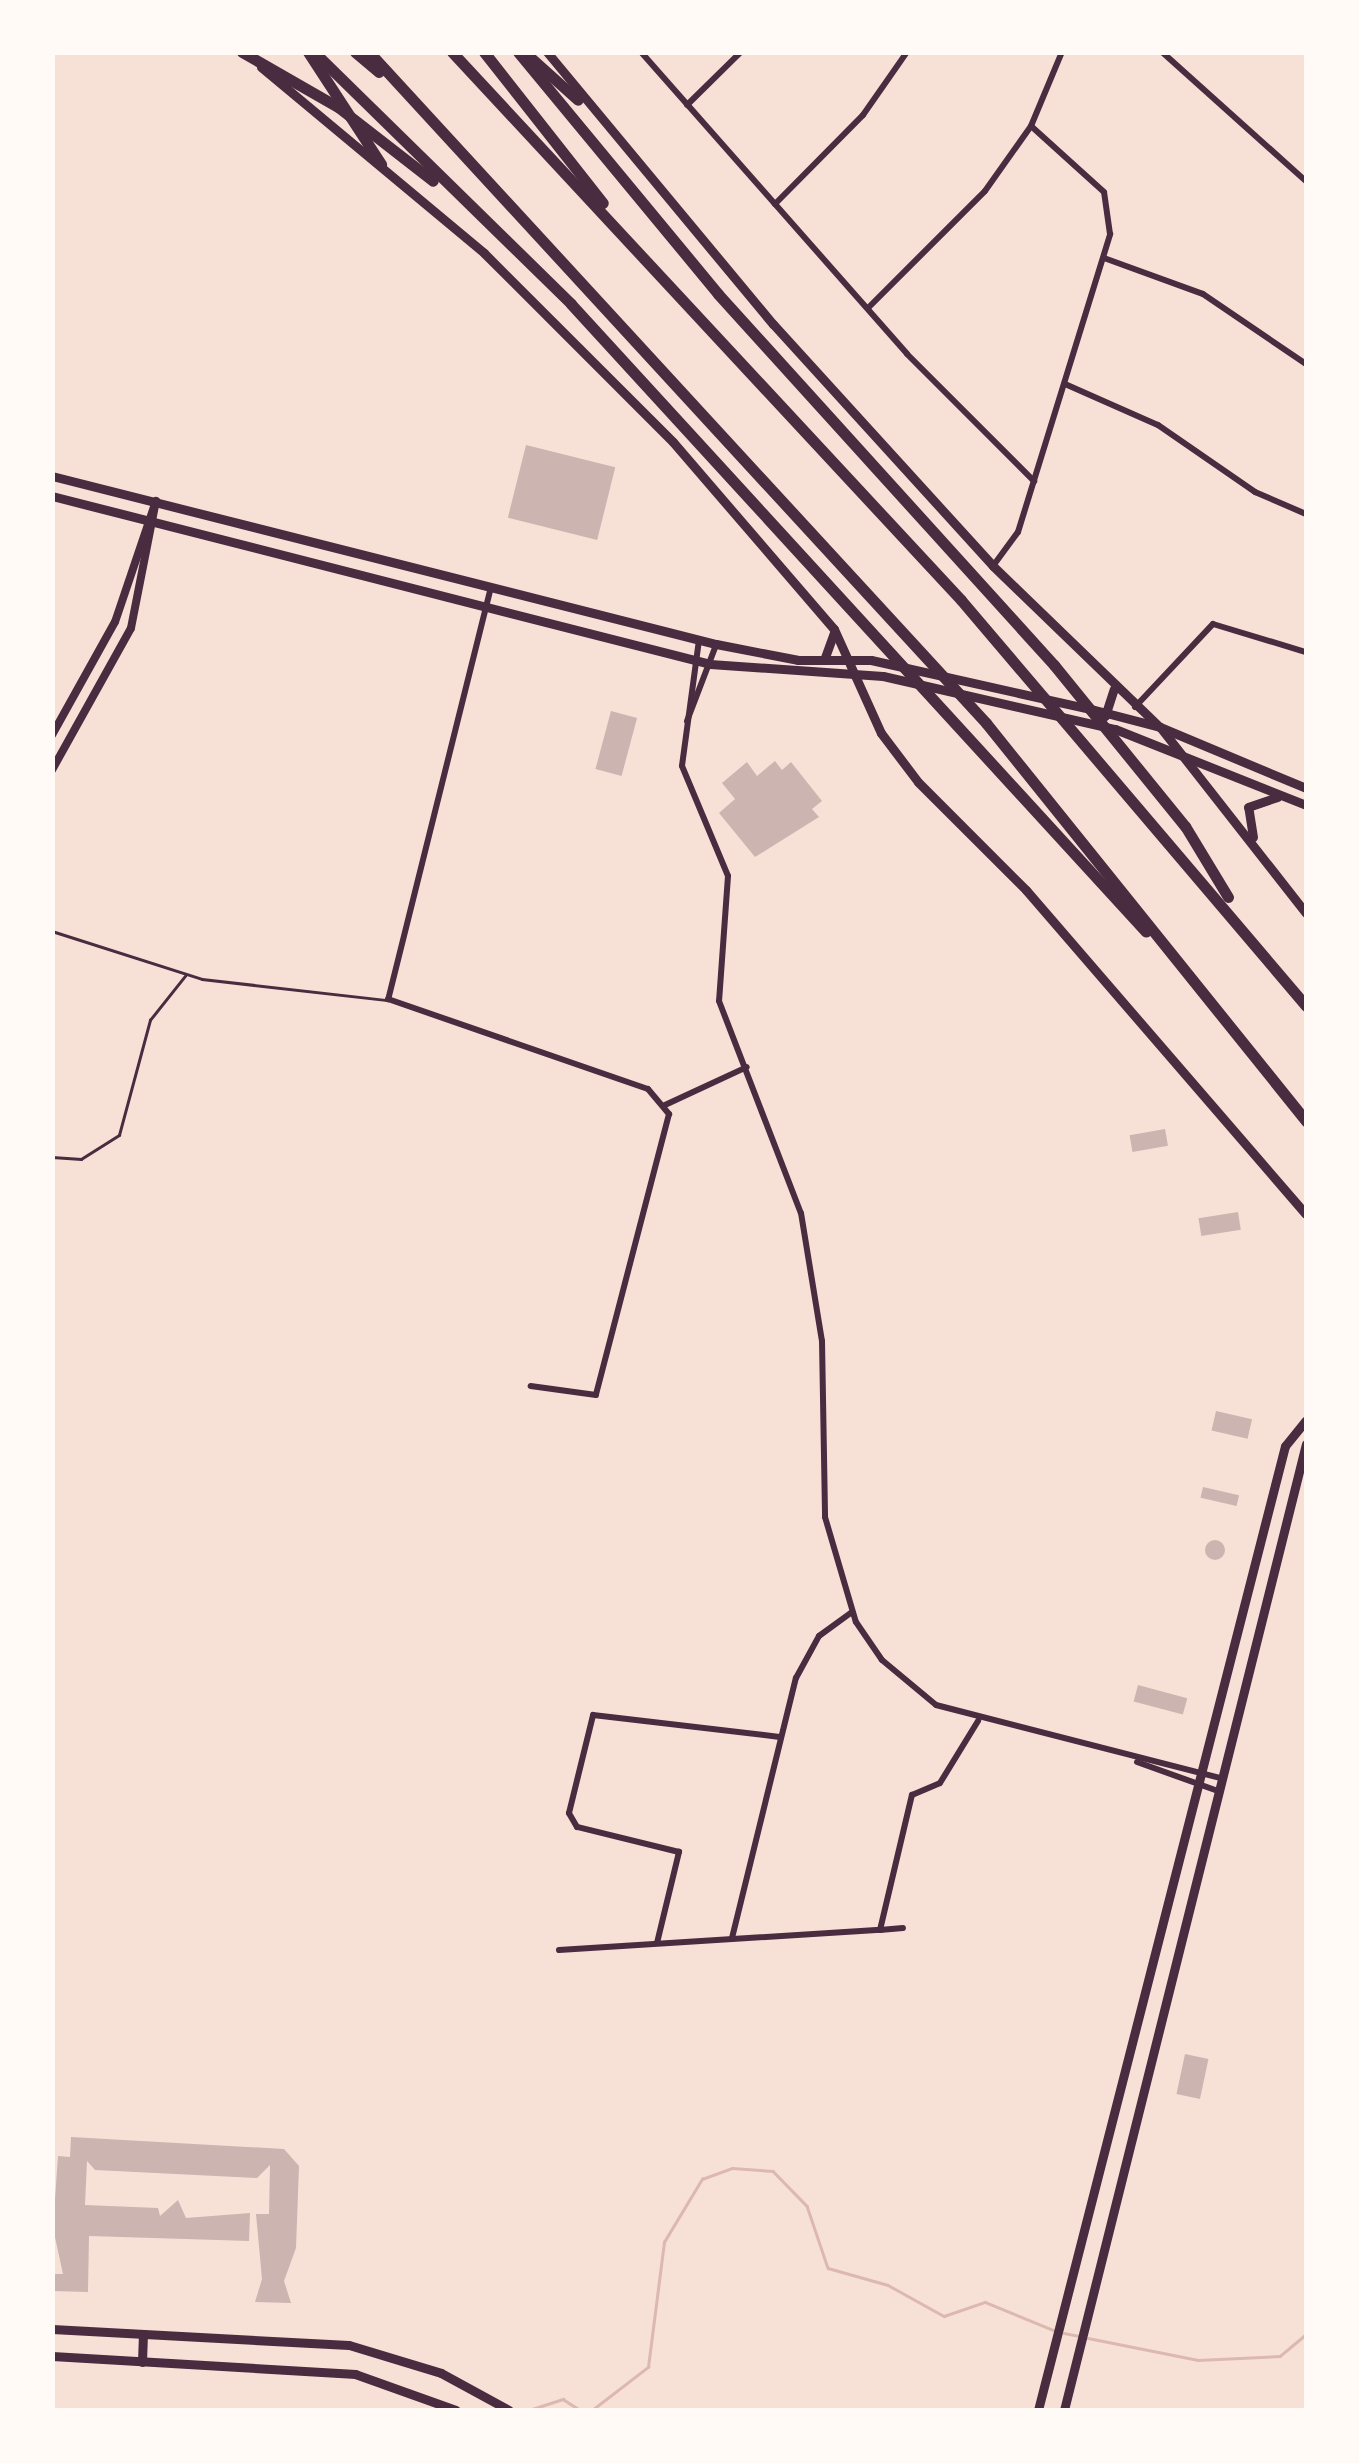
<!DOCTYPE html>
<html>
<head>
<meta charset="utf-8">
<style>
  body { margin:0 }
  #map { position:relative; width:1359px; height:2463px; overflow:hidden; background:#f7e1d7; font-family:"Titillium Web",sans-serif }
  div>[style] { position:absolute }
  [style*='--x'] { left:calc(var(--x)*1px); top:calc(var(--y)*1px); width:calc(var(--w)*1px); rotate:calc(var(--a)*1deg) }
  .stream>* { height:2.5px; margin:-1.25px; padding:0 1.25px; transform-origin:1.25px; border-radius:1.25px; background:#dcb8b0 }
  .building>* { inset:0; background:#ccb4b1; transform-origin:0 0 }
  .round { border-radius:50% }
  .service>* { height:2.5px; margin:-1.25px; padding:0 1.25px; transform-origin:1.25px; border-radius:1.25px; background:#4a2c40 }
  .minor>* { height:6px; margin:-3px; padding:0 3px; transform-origin:3px; border-radius:3px; background:#4a2c40 }
  .tertiary>* { height:8px; margin:-4px; padding:0 4px; transform-origin:4px; border-radius:4px; background:#4a2c40 }
  .secondary>* { height:9px; margin:-4.5px; padding:0 4.5px; transform-origin:4.5px; border-radius:4.5px; background:#4a2c40 }
  .motorway>* { height:11px; margin:-5.5px; padding:0 5.5px; transform-origin:5.5px; border-radius:5.5px; background:#4a2c40 }
  span { translate:-50% -50%; white-space:nowrap; text-align:center; line-height:1.15; -webkit-text-stroke:8px #fffaf5; paint-order:stroke }
  .frame { position:absolute; inset:0; border:55px solid #fffaf5; pointer-events:none }
</style>
</head>
<body>
<div id="map">
  <div class="stream">
    <i style="--x:1064;--y:2333;--w:16;--a:11"></i>
    <i style="--x:1088;--y:2338;--w:112;--a:11.3"></i>
    <i style="--x:1198;--y:2360;--w:82;--a:-2.8"></i>
    <i style="--x:1280;--y:2356;--w:34;--a:-40"></i>
    <i style="--x:529;--y:2410;--w:36;--a:-18"></i>
    <i style="--x:563;--y:2399;--w:20;--a:33"></i>
    <i style="--x:592;--y:2410;--w:71;--a:-37.5"></i>
    <i style="--x:648;--y:2367;--w:126;--a:-82.7"></i>
    <i style="--x:664;--y:2242;--w:74;--a:-58.9"></i>
    <i style="--x:702;--y:2179;--w:32;--a:-20"></i>
    <i style="--x:732;--y:2168;--w:41;--a:4.2"></i>
    <i style="--x:773;--y:2171;--w:49;--a:45.8"></i>
    <i style="--x:807;--y:2206;--w:65;--a:71.3"></i>
    <i style="--x:828;--y:2268;--w:62;--a:15.8"></i>
    <i style="--x:888;--y:2285;--w:64;--a:29"></i>
    <i style="--x:944;--y:2316;--w:43;--a:-18.9"></i>
    <i style="--x:985;--y:2302;--w:77;--a:22.2"></i>
  </div>
  <div class="building">
    <i style="left:526px;top:445px;width:92px;height:75px;rotate:14deg"></i>
    <i style="left:611px;top:711px;width:27px;height:60px;rotate:15deg"></i>
    <i style="clip-path:polygon(775px 761px,782px 770px,791px 762px,822px 801px,812px 809px,819px 817px,755px 857px,719px 813px,735px 799px,722px 783px,747px 762px,757px 776px)"></i>
    <i style="left:1165px;top:1129px;width:17px;height:36px;rotate:80deg"></i>
    <i style="left:1238px;top:1212px;width:18px;height:40px;rotate:81deg"></i>
    <i style="left:1216px;top:1411px;width:37px;height:20px;rotate:13deg"></i>
    <i style="left:1203px;top:1487px;width:37px;height:11px;rotate:13deg"></i>
    <i class="round" style="left:1205px;top:1540px;width:20px;height:20px"></i>
    <i style="left:1138px;top:1685px;width:51px;height:17px;rotate:15deg"></i>
    <i style="left:1185px;top:2054px;width:24px;height:41px;rotate:12deg"></i>
    <i style="clip-path:polygon(71px 2137px,284px 2149px,299px 2166px,296px 2248px,284px 2281px,291px 2303px,255px 2302px,262px 2279px,256px 2214px,269px 2214px,270px 2165px,257px 2178px,95px 2170px,87px 2161px,85px 2205px,158px 2208px,160px 2216px,178px 2200px,186px 2218px,250px 2213px,249px 2241px,89px 2236px,88px 2292px,52px 2291px,52px 2274px,63px 2274px,53px 2228px,58px 2156px,70px 2157px)"></i>
  </div>
  <div class="service">
    <i style="--x:52;--y:931;--w:157;--a:17.7"></i>
    <i style="--x:202;--y:979;--w:184;--a:6.5"></i>
    <i style="--x:52;--y:1157;--w:29;--a:4"></i>
    <i style="--x:81;--y:1159;--w:45;--a:-32.3"></i>
    <i style="--x:119;--y:1135;--w:119;--a:-74.9"></i>
    <i style="--x:150;--y:1020;--w:56;--a:-51.5"></i>
  </div>
  <div class="minor">
    <i style="--x:641;--y:52;--w:402;--a:48.6"></i>
    <i style="--x:907;--y:354;--w:180;--a:45"></i>
    <i style="--x:1162;--y:52;--w:193;--a:41.9"></i>
    <i style="--x:687;--y:105;--w:76;--a:-44.5"></i>
    <i style="--x:775;--y:204;--w:125;--a:-45.3"></i>
    <i style="--x:863;--y:115;--w:77;--a:-55.1"></i>
    <i style="--x:1104;--y:258;--w:105;--a:20"></i>
    <i style="--x:1203;--y:294;--w:125;--a:34.2"></i>
    <i style="--x:868;--y:308;--w:165;--a:-45"></i>
    <i style="--x:985;--y:191;--w:80;--a:-54.7"></i>
    <i style="--x:1031;--y:126;--w:80;--a:-67.3"></i>
    <i style="--x:1065;--y:384;--w:102;--a:23.8"></i>
    <i style="--x:1158;--y:425;--w:118;--a:34.6"></i>
    <i style="--x:1255;--y:492;--w:56;--a:23.3"></i>
    <i style="--x:993;--y:566;--w:42;--a:-53.7"></i>
    <i style="--x:1018;--y:532;--w:312;--a:-72.8"></i>
    <i style="--x:1110;--y:234;--w:42;--a:-98.1"></i>
    <i style="--x:1104;--y:192;--w:98;--a:-137.9"></i>
    <i style="--x:491;--y:587;--w:425;--a:104"></i>
    <i style="--x:388;--y:999;--w:275;--a:19.1"></i>
    <i style="--x:648;--y:1089;--w:33;--a:50"></i>
    <i style="--x:669;--y:1114;--w:290;--a:104.6"></i>
    <i style="--x:596;--y:1395;--w:66;--a:-172.1"></i>
    <i style="--x:699;--y:640;--w:127;--a:97.7"></i>
    <i style="--x:682;--y:766;--w:119;--a:67.3"></i>
    <i style="--x:728;--y:876;--w:125;--a:94.1"></i>
    <i style="--x:719;--y:1001;--w:227;--a:68.9"></i>
    <i style="--x:801;--y:1213;--w:130;--a:80.7"></i>
    <i style="--x:822;--y:1341;--w:176;--a:89"></i>
    <i style="--x:825;--y:1517;--w:109;--a:73.6"></i>
    <i style="--x:856;--y:1622;--w:46;--a:55.6"></i>
    <i style="--x:882;--y:1660;--w:70;--a:39.8"></i>
    <i style="--x:936;--y:1705;--w:294;--a:14.4"></i>
    <i style="--x:1135;--y:707;--w:114;--a:-46.8"></i>
    <i style="--x:1213;--y:624;--w:97;--a:16.8"></i>
    <i style="--x:687;--y:721;--w:81;--a:-69.1"></i>
    <i style="--x:665;--y:1105;--w:90;--a:-24.9"></i>
    <i style="--x:1137;--y:1762;--w:86;--a:19.7"></i>
    <i style="--x:880;--y:1930;--w:23;--a:-5"></i>
    <i style="--x:732;--y:1938;--w:268;--a:-76.2"></i>
    <i style="--x:796;--y:1678;--w:48;--a:-61.3"></i>
    <i style="--x:819;--y:1636;--w:41;--a:-36"></i>
    <i style="--x:657;--y:1943;--w:94;--a:-76.4"></i>
    <i style="--x:679;--y:1852;--w:105;--a:-166.2"></i>
    <i style="--x:577;--y:1827;--w:16;--a:-120"></i>
    <i style="--x:569;--y:1813;--w:101;--a:-76.2"></i>
    <i style="--x:593;--y:1715;--w:188;--a:6.7"></i>
    <i style="--x:559;--y:1950;--w:322;--a:-3.6"></i>
    <i style="--x:880;--y:1930;--w:139;--a:-76.7"></i>
    <i style="--x:912;--y:1795;--w:30;--a:-23"></i>
    <i style="--x:940;--y:1783;--w:73;--a:-58.5"></i>
  </div>
  <div class="tertiary">
    <i style="--x:52;--y:735;--w:129;--a:-60.9"></i>
    <i style="--x:115;--y:622;--w:128;--a:-71.3"></i>
    <i style="--x:52;--y:770;--w:162;--a:-60.9"></i>
    <i style="--x:131;--y:628;--w:129;--a:-78.9"></i>
  </div>
  <div class="secondary">
    <i style="--x:547;--y:52;--w:354;--a:50.3"></i>
    <i style="--x:773;--y:324;--w:327;--a:47.7"></i>
    <i style="--x:993;--y:566;--w:232;--a:44"></i>
    <i style="--x:1160;--y:727;--w:236;--a:51.9"></i>
    <i style="--x:261;--y:67;--w:290;--a:39.8"></i>
    <i style="--x:484;--y:253;--w:267;--a:45"></i>
    <i style="--x:673;--y:442;--w:247;--a:49.3"></i>
    <i style="--x:834;--y:629;--w:114;--a:65.7"></i>
    <i style="--x:881;--y:733;--w:61;--a:52.9"></i>
    <i style="--x:918;--y:782;--w:153;--a:45"></i>
    <i style="--x:1026;--y:890;--w:428;--a:49.2"></i>
    <i style="--x:52;--y:476;--w:685;--a:14.2"></i>
    <i style="--x:716;--y:644;--w:84;--a:11"></i>
    <i style="--x:798;--y:660;--w:73;--a:0"></i>
    <i style="--x:871;--y:660;--w:225;--a:12.6"></i>
    <i style="--x:1091;--y:709;--w:71;--a:14.6"></i>
    <i style="--x:1160;--y:727;--w:158;--a:22.7"></i>
    <i style="--x:52;--y:496;--w:679;--a:14.32"></i>
    <i style="--x:710;--y:664;--w:173;--a:4"></i>
    <i style="--x:883;--y:676;--w:238;--a:12.9"></i>
    <i style="--x:1115;--y:729;--w:206;--a:21.7"></i>
    <i style="--x:824;--y:660;--w:30;--a:-70"></i>
    <i style="--x:1105;--y:716;--w:28;--a:-72"></i>
    <i style="--x:1253;--y:837;--w:30;--a:-99"></i>
    <i style="--x:1248;--y:807;--w:31;--a:-19"></i>
    <i style="--x:52;--y:2329;--w:297;--a:3.1"></i>
    <i style="--x:349;--y:2345;--w:96;--a:16.9"></i>
    <i style="--x:441;--y:2373;--w:77;--a:28.6"></i>
    <i style="--x:52;--y:2356;--w:304;--a:3.4"></i>
    <i style="--x:355;--y:2374;--w:107;--a:19.6"></i>
    <i style="--x:142;--y:2362;--w:28;--a:-88"></i>
    <i style="--x:1038;--y:2410;--w:995;--a:-75.63"></i>
    <i style="--x:1285;--y:1446;--w:33;--a:-51"></i>
    <i style="--x:1064;--y:2410;--w:996;--a:-75.94"></i>
  </div>
  <div class="motorway">
    <i style="--x:242;--y:52;--w:111;--a:29.8"></i>
    <i style="--x:338;--y:107;--w:120;--a:37.9"></i>
    <i style="--x:308;--y:52;--w:134;--a:56.9"></i>
    <i style="--x:314;--y:52;--w:360;--a:44.4"></i>
    <i style="--x:571;--y:304;--w:851;--a:47.52"></i>
    <i style="--x:355;--y:52;--w:31;--a:40"></i>
    <i style="--x:369;--y:52;--w:912;--a:47.4"></i>
    <i style="--x:986;--y:723;--w:511;--a:51.2"></i>
    <i style="--x:452;--y:52;--w:748;--a:47.11"></i>
    <i style="--x:961;--y:600;--w:533;--a:49.64"></i>
    <i style="--x:484;--y:52;--w:192;--a:51.8"></i>
    <i style="--x:518;--y:52;--w:314;--a:50.4"></i>
    <i style="--x:718;--y:294;--w:501;--a:47.83"></i>
    <i style="--x:1054;--y:665;--w:208;--a:50.9"></i>
    <i style="--x:1185;--y:826;--w:83;--a:58.8"></i>
    <i style="--x:530;--y:57;--w:64;--a:41.9"></i>
  </div>
  <div class="frame"></div>
</div>
</body>
</html>
